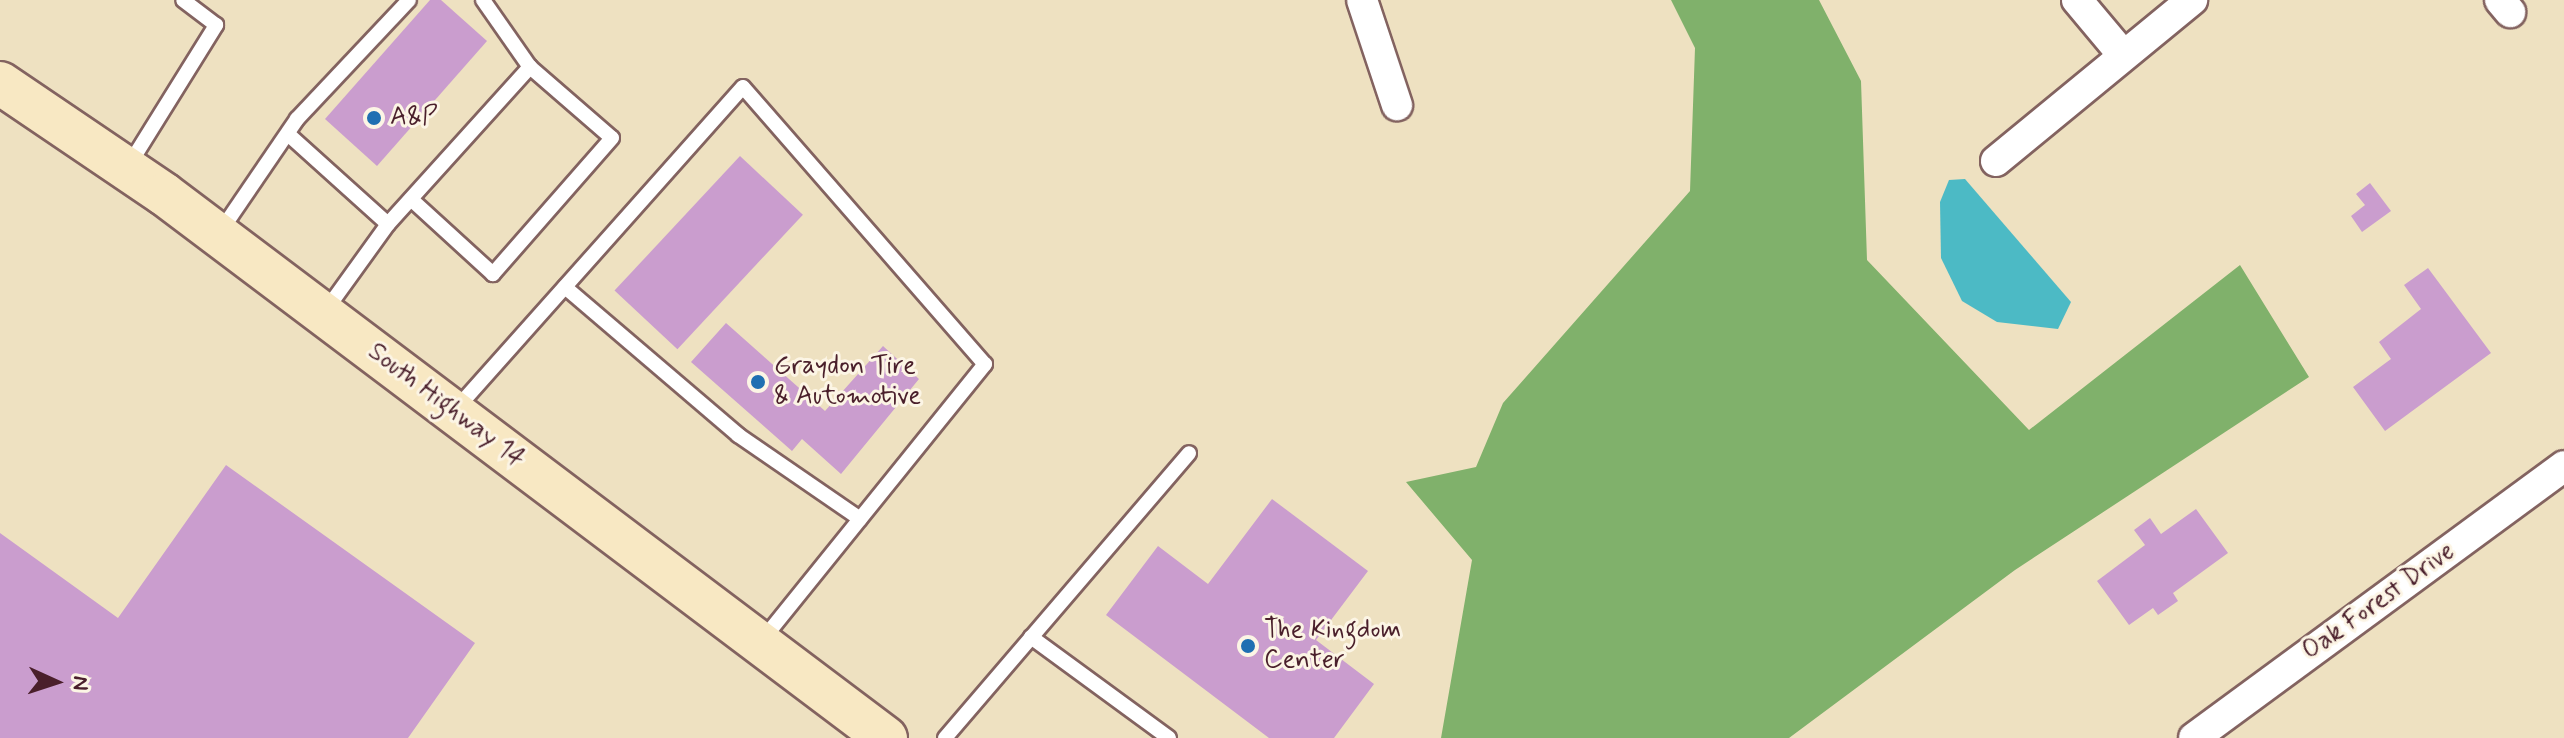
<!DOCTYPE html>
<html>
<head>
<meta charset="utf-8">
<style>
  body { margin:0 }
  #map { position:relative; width:2564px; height:738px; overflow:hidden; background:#eee1c1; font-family:Mynerve,sans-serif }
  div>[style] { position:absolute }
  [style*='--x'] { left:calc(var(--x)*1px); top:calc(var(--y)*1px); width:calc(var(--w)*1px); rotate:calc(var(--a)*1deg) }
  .forest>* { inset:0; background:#80b16b }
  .water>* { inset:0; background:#4cbac5 }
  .building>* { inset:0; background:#ca9dce; transform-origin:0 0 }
  .roads { filter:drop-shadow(2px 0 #836360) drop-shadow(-2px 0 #836360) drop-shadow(0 2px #836360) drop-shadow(0 -2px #836360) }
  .service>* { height:14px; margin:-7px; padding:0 7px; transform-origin:7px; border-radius:7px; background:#fff }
  .minor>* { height:30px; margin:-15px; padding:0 15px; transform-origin:15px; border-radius:15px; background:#fff }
  .secondary>* { height:42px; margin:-21px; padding:0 21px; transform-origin:21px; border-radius:21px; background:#f8e8c3 }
  .dots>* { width:22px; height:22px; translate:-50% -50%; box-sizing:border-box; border:4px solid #fcf5e5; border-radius:50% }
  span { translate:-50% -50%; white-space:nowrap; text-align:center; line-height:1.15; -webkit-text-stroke:6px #fcf5e5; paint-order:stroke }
  .poi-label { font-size:26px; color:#4a1f2b }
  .left { translate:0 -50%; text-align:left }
  .street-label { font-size:26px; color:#4a1f2b }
  .north { position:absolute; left:16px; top:642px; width:80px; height:80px; -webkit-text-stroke:6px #fcf5e5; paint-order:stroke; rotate:93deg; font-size:22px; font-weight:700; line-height:32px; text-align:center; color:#4a1f2b }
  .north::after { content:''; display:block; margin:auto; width:28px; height:36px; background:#4a1f2b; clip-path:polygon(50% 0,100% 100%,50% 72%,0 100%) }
</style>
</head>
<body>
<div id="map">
  <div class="forest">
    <i style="clip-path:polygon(1671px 0,1819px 0,1861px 81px,1867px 260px,2029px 430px,2240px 265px,2309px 377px,2015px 570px,1789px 738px,1441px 738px,1472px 560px,1406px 482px,1476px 467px,1503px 403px,1690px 191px,1695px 48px)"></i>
  </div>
  <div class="water">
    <i style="clip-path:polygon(1965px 179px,2071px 302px,2058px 329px,1997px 322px,1962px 301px,1941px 258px,1940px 202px,1949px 180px)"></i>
  </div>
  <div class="building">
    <i style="clip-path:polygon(430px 0,441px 0,487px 41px,377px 166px,325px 119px)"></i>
    <i style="left:740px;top:156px;width:86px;height:184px;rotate:43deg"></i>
    <i style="clip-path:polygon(2370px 183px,2391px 211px,2362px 232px,2351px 216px,2365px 205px,2356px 194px)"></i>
    <i style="clip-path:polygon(2428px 268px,2491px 353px,2385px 431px,2353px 387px,2391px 359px,2379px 342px,2421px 309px,2404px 285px)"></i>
    <i style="clip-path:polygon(726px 323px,825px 411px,883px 346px,919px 379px,841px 474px,802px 439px,792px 451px,691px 362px)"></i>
    <i style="clip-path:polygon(226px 465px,475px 643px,408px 738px,0 738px,0 533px,118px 618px)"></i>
    <i style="clip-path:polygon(1272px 499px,1368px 571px,1316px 640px,1374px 684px,1334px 738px,1269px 738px,1106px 615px,1158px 546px,1208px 584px)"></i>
    <i style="clip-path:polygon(2196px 509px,2228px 553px,2173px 593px,2178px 601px,2158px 615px,2153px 608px,2129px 625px,2097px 581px,2145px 545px,2134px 530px,2150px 518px,2161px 534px)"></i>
  </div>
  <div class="roads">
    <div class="service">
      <i style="--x:483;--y:0;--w:82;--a:55"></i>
      <i style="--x:289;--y:135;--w:133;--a:42"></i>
      <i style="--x:129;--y:165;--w:165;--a:-58.1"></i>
      <i style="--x:216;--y:25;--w:41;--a:-142.9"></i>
      <i style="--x:220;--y:232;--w:137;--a:-55.7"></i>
      <i style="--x:297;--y:119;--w:163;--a:-46.7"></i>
      <i style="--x:565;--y:287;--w:228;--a:40.5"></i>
      <i style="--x:738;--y:435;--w:148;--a:34.5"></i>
      <i style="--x:326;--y:310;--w:106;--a:-54.2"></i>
      <i style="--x:388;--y:224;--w:212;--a:-47.9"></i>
      <i style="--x:530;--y:67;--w:108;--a:40.9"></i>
      <i style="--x:612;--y:138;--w:181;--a:131.2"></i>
      <i style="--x:493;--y:274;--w:111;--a:-137.6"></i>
      <i style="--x:456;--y:409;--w:431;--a:-48.3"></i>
      <i style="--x:743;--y:87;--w:368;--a:48.9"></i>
      <i style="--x:985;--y:364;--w:357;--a:128.9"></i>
      <i style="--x:1031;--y:637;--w:171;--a:36.2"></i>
      <i style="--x:945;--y:738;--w:375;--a:-49.4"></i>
    </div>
    <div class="minor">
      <i style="--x:1362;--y:0;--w:111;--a:71.6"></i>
      <i style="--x:2077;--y:0;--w:72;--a:50.1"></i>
      <i style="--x:2500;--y:0;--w:16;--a:50"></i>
      <i style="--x:1996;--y:161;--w:254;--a:-39.4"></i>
      <i style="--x:2194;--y:738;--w:459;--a:-36.3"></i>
    </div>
    <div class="secondary">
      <i style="--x:0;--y:83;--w:198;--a:34.1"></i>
      <i style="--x:164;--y:194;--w:904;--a:37"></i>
    </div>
  </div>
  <div class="dots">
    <i style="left:374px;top:118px;background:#1f6fb2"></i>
    <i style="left:758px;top:382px;background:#1f6fb2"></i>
    <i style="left:1248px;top:646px;background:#1f6fb2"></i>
  </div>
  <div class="poi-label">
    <span class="left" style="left:390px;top:118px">A&amp;P</span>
    <span class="left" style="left:774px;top:382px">Graydon Tire<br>&amp; Automotive</span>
    <span class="left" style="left:1264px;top:646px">The Kingdom<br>Center</span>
  </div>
  <div class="street-label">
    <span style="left:446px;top:406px;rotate:37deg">South Highway 14</span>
    <span style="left:2379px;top:602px;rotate:-36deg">Oak Forest Drive</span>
  </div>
  <div class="north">N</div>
</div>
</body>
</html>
